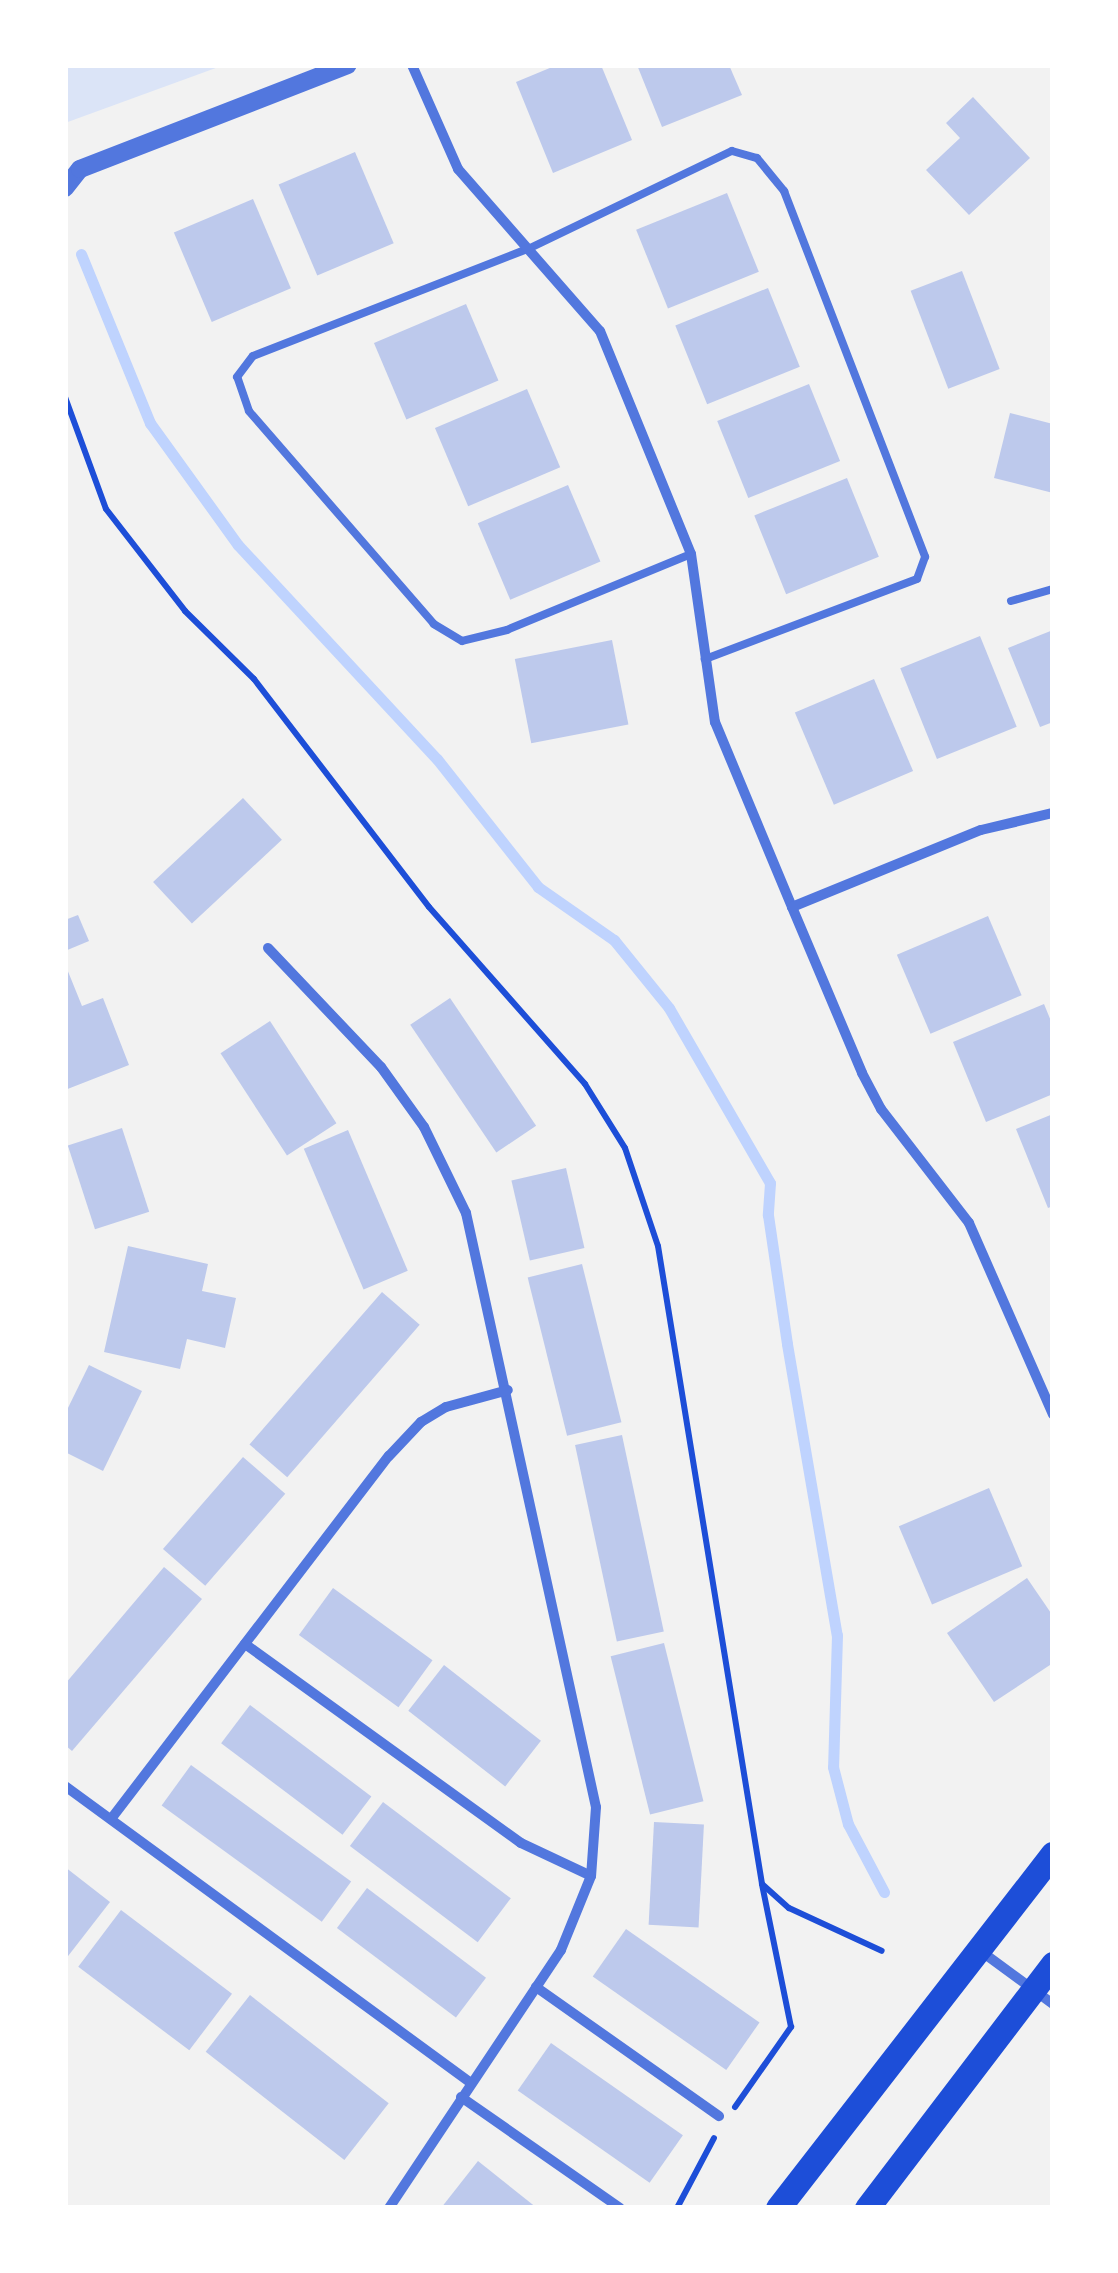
<!DOCTYPE html>
<html>
<head>
<meta charset="utf-8">
<style>
  body { margin:0 }
  #map { position:relative; width:1118px; height:2273px; overflow:hidden; background:#f2f2f2; font-family:Figtree,sans-serif }
  div>[style] { position:absolute }
  [style*='--x'] { left:calc(var(--x)*1px); top:calc(var(--y)*1px); width:calc(var(--w)*1px); rotate:calc(var(--a)*1deg) }
  .green>* { inset:0; background:#dbe4f7 }
  .stream>* { height:11px; margin:-5.5px; padding:0 5.5px; transform-origin:5.5px; border-radius:5.5px; background:#bfd3fe }
  .building>* { inset:0; background:#bdc9ec; transform-origin:0 0 }
  .path>* { height:6px; margin:-3px; padding:0 3px; transform-origin:3px; border-radius:3px; background:#1d4ed8 }
  .service>* { height:8px; margin:-4px; padding:0 4px; transform-origin:4px; border-radius:4px; background:#5277de }
  .minor>* { height:10px; margin:-5px; padding:0 5px; transform-origin:5px; border-radius:5px; background:#5277de }
  .tertiary>* { height:18px; margin:-9px; padding:0 9px; transform-origin:9px; border-radius:9px; background:#5277de }
  .primary>* { height:25px; margin:-12.5px; padding:0 12.5px; transform-origin:12.5px; border-radius:12.5px; background:#1d4ed8 }
  span { translate:-50% -50%; white-space:nowrap; text-align:center; line-height:1.15; -webkit-text-stroke:8px #fff; paint-order:stroke }
  .frame { position:absolute; inset:0; border:68px solid #fff; pointer-events:none }
</style>
</head>
<body>
<div id="map">
  <div class="green">
    <i style="clip-path:polygon(65px 65px,224px 65px,65px 123px)"></i>
  </div>
  <div class="stream">
    <i style="--x:81;--y:254;--w:183;--a:67.8"></i>
    <i style="--x:150;--y:423;--w:150;--a:54.2"></i>
    <i style="--x:238;--y:545;--w:292;--a:47.1"></i>
    <i style="--x:437;--y:759;--w:163;--a:51.7"></i>
    <i style="--x:538;--y:887;--w:93;--a:34.9"></i>
    <i style="--x:614;--y:940;--w:87;--a:51"></i>
    <i style="--x:669;--y:1008;--w:202;--a:60"></i>
    <i style="--x:770;--y:1183;--w:32;--a:94"></i>
    <i style="--x:768;--y:1215;--w:130;--a:81.6"></i>
    <i style="--x:787;--y:1344;--w:295;--a:80.3"></i>
    <i style="--x:837;--y:1635;--w:132;--a:91.7"></i>
    <i style="--x:833;--y:1767;--w:59;--a:75.3"></i>
    <i style="--x:848;--y:1824;--w:77;--a:62.1"></i>
  </div>
  <div class="building">
    <i style="clip-path:polygon(557px 65px,601px 65px,632px 140px,553px 173px,516px 82px)"></i>
    <i style="clip-path:polygon(637px 65px,729px 65px,742px 95px,662px 127px)"></i>
    <i style="clip-path:polygon(973px 97px,1030px 158px,969px 215px,926px 170px,960px 138px,946px 123px)"></i>
    <i style="left:355px;top:152px;width:99px;height:83px;rotate:67deg"></i>
    <i style="left:727px;top:193px;width:85px;height:98px;rotate:68deg"></i>
    <i style="left:253px;top:199px;width:97px;height:86px;rotate:67deg"></i>
    <i style="left:962px;top:271px;width:105px;height:55px;rotate:69deg"></i>
    <i style="left:768px;top:288px;width:85px;height:100px;rotate:68deg"></i>
    <i style="left:466px;top:304px;width:83px;height:100px;rotate:67deg"></i>
    <i style="left:809px;top:384px;width:83px;height:99px;rotate:68deg"></i>
    <i style="left:527px;top:389px;width:85px;height:100px;rotate:67deg"></i>
    <i style="clip-path:polygon(1010px 413px,1053px 424px,1053px 493px,994px 478px)"></i>
    <i style="left:847px;top:478px;width:85px;height:100px;rotate:68deg"></i>
    <i style="left:568px;top:485px;width:83px;height:98px;rotate:67deg"></i>
    <i style="clip-path:polygon(1053px 630px,1053px 722px,1040px 727px,1008px 648px)"></i>
    <i style="left:980px;top:636px;width:98px;height:86px;rotate:68deg"></i>
    <i style="left:612px;top:640px;width:86px;height:99px;rotate:79deg"></i>
    <i style="left:874px;top:679px;width:100px;height:86px;rotate:67deg"></i>
    <i style="left:243px;top:798px;width:57px;height:123px;rotate:47deg"></i>
    <i style="clip-path:polygon(78px 915px,89px 941px,65px 951px,65px 920px)"></i>
    <i style="left:988px;top:916px;width:86px;height:99px;rotate:67deg"></i>
    <i style="clip-path:polygon(65px 964px,82px 1006px,103px 998px,129px 1065px,65px 1090px)"></i>
    <i style="left:450px;top:998px;width:154px;height:48px;rotate:56deg"></i>
    <i style="clip-path:polygon(1044px 1004px,1053px 1026px,1053px 1094px,986px 1122px,953px 1042px)"></i>
    <i style="left:270px;top:1021px;width:122px;height:59px;rotate:57deg"></i>
    <i style="clip-path:polygon(1053px 1114px,1053px 1206px,1048px 1208px,1016px 1129px)"></i>
    <i style="left:122px;top:1128px;width:88px;height:57px;rotate:72deg"></i>
    <i style="left:348px;top:1130px;width:153px;height:48px;rotate:67deg"></i>
    <i style="left:566px;top:1168px;width:82px;height:56px;rotate:77deg"></i>
    <i style="clip-path:polygon(128px 1246px,208px 1264px,202px 1291px,236px 1298px,225px 1348px,187px 1339px,180px 1369px,104px 1352px)"></i>
    <i style="left:582px;top:1264px;width:163px;height:56px;rotate:76deg"></i>
    <i style="left:382px;top:1292px;width:50px;height:202px;rotate:41deg"></i>
    <i style="clip-path:polygon(89px 1365px,142px 1391px,103px 1471px,65px 1452px,65px 1414px)"></i>
    <i style="left:622px;top:1435px;width:201px;height:48px;rotate:78deg"></i>
    <i style="left:243px;top:1457px;width:56px;height:122px;rotate:41deg"></i>
    <i style="left:989px;top:1488px;width:85px;height:98px;rotate:67deg"></i>
    <i style="clip-path:polygon(164px 1567px,202px 1599px,72px 1751px,65px 1745px,65px 1684px)"></i>
    <i style="clip-path:polygon(1027px 1578px,1053px 1616px,1053px 1663px,994px 1702px,947px 1633px)"></i>
    <i style="left:333px;top:1588px;width:123px;height:58px;rotate:36deg"></i>
    <i style="left:664px;top:1643px;width:163px;height:55px;rotate:76deg"></i>
    <i style="left:444px;top:1665px;width:123px;height:58px;rotate:38deg"></i>
    <i style="left:250px;top:1705px;width:152px;height:48px;rotate:37deg"></i>
    <i style="left:191px;top:1765px;width:198px;height:50px;rotate:36deg"></i>
    <i style="left:383px;top:1802px;width:160px;height:55px;rotate:37deg"></i>
    <i style="left:654px;top:1822px;width:50px;height:103px;rotate:3deg"></i>
    <i style="clip-path:polygon(65px 1867px,110px 1902px,65px 1960px)"></i>
    <i style="left:367px;top:1888px;width:149px;height:50px;rotate:37deg"></i>
    <i style="left:121px;top:1910px;width:139px;height:71px;rotate:37deg"></i>
    <i style="left:626px;top:1929px;width:163px;height:58px;rotate:35deg"></i>
    <i style="left:250px;top:1995px;width:176px;height:72px;rotate:38deg"></i>
    <i style="left:551px;top:2043px;width:161px;height:58px;rotate:35deg"></i>
    <i style="clip-path:polygon(478px 2161px,537px 2208px,441px 2208px)"></i>
  </div>
  <div class="path">
    <i style="--x:65;--y:397;--w:119;--a:69.9"></i>
    <i style="--x:106;--y:509;--w:129;--a:52.2"></i>
    <i style="--x:185;--y:611;--w:97;--a:44.6"></i>
    <i style="--x:254;--y:679;--w:287;--a:52.5"></i>
    <i style="--x:429;--y:907;--w:236;--a:48.6"></i>
    <i style="--x:585;--y:1084;--w:75;--a:58"></i>
    <i style="--x:625;--y:1148;--w:103;--a:71.4"></i>
    <i style="--x:658;--y:1246;--w:646;--a:80.74"></i>
    <i style="--x:762;--y:1884;--w:36;--a:42"></i>
    <i style="--x:789;--y:1908;--w:102;--a:24.8"></i>
    <i style="--x:735;--y:2107;--w:98;--a:-55"></i>
    <i style="--x:791;--y:2027;--w:145;--a:-101.5"></i>
    <i style="--x:677;--y:2208;--w:79;--a:-62.1"></i>
  </div>
  <div class="service">
    <i style="--x:691;--y:554;--w:199;--a:157.6"></i>
    <i style="--x:507;--y:630;--w:46;--a:166.3"></i>
    <i style="--x:462;--y:641;--w:33;--a:-149"></i>
    <i style="--x:434;--y:624;--w:282;--a:-131"></i>
    <i style="--x:249;--y:411;--w:36;--a:-109"></i>
    <i style="--x:237;--y:377;--w:26;--a:-53"></i>
    <i style="--x:253;--y:356;--w:295;--a:-21.3"></i>
    <i style="--x:528;--y:249;--w:226;--a:-25.7"></i>
    <i style="--x:732;--y:151;--w:26;--a:16"></i>
    <i style="--x:757;--y:158;--w:43;--a:50.7"></i>
    <i style="--x:784;--y:191;--w:392;--a:68.9"></i>
    <i style="--x:925;--y:557;--w:23;--a:110"></i>
    <i style="--x:917;--y:579;--w:227;--a:159.3"></i>
    <i style="--x:1011;--y:601;--w:44;--a:-15.9"></i>
  </div>
  <div class="minor">
    <i style="--x:412;--y:65;--w:114;--a:66.1"></i>
    <i style="--x:458;--y:169;--w:215;--a:48.8"></i>
    <i style="--x:600;--y:331;--w:241;--a:67.8"></i>
    <i style="--x:691;--y:554;--w:170;--a:81.9"></i>
    <i style="--x:715;--y:722;--w:200;--a:67.4"></i>
    <i style="--x:792;--y:907;--w:180;--a:67.1"></i>
    <i style="--x:862;--y:1073;--w:41;--a:62.2"></i>
    <i style="--x:881;--y:1109;--w:144;--a:52.3"></i>
    <i style="--x:969;--y:1223;--w:209;--a:66.3"></i>
    <i style="--x:792;--y:907;--w:204;--a:-22.2"></i>
    <i style="--x:981;--y:830;--w:74;--a:-13.3"></i>
    <i style="--x:268;--y:948;--w:164;--a:46.5"></i>
    <i style="--x:381;--y:1067;--w:74;--a:54.4"></i>
    <i style="--x:424;--y:1127;--w:96;--a:64"></i>
    <i style="--x:466;--y:1213;--w:608;--a:77.66"></i>
    <i style="--x:596;--y:1807;--w:69;--a:94.1"></i>
    <i style="--x:591;--y:1876;--w:80;--a:112.1"></i>
    <i style="--x:561;--y:1950;--w:310;--a:123.7"></i>
    <i style="--x:245;--y:1644;--w:340;--a:35.8"></i>
    <i style="--x:521;--y:1843;--w:77;--a:25.2"></i>
    <i style="--x:65;--y:1786;--w:503;--a:36.19"></i>
    <i style="--x:111;--y:1819;--w:457;--a:-52.6"></i>
    <i style="--x:389;--y:1456;--w:47;--a:-46.7"></i>
    <i style="--x:421;--y:1422;--w:29;--a:-31"></i>
    <i style="--x:446;--y:1407;--w:64;--a:-15.3"></i>
    <i style="--x:978;--y:1949;--w:93;--a:36.3"></i>
    <i style="--x:536;--y:1987;--w:224;--a:35.2"></i>
    <i style="--x:461;--y:2097;--w:194;--a:34.9"></i>
  </div>
  <div class="tertiary">
    <i style="--x:65;--y:188;--w:24;--a:-52"></i>
    <i style="--x:80;--y:169;--w:287;--a:-21.2"></i>
  </div>
  <div class="primary">
    <i style="--x:778;--y:2208;--w:448;--a:-52.2"></i>
    <i style="--x:867;--y:2208;--w:307;--a:-52.7"></i>
  </div>
  <div class="frame"></div>
</div>
</body>
</html>
